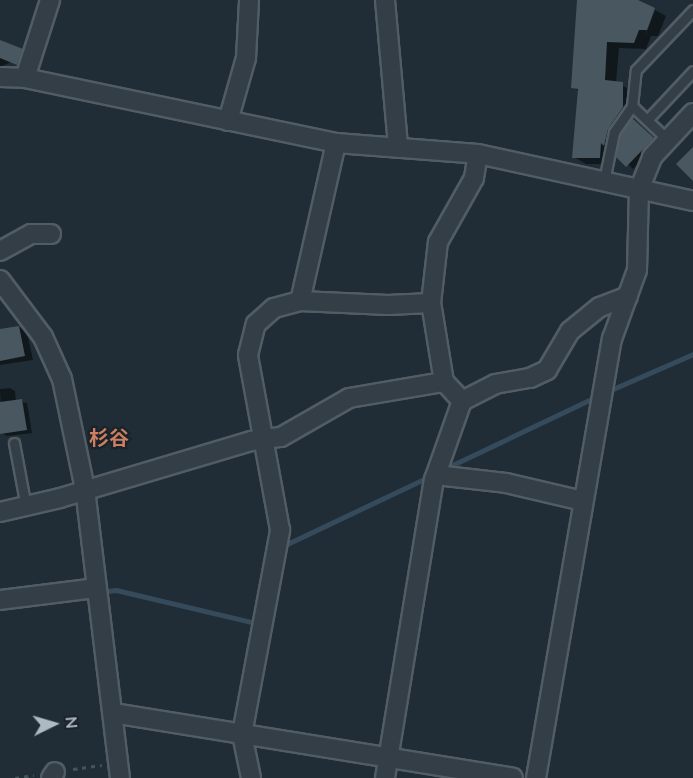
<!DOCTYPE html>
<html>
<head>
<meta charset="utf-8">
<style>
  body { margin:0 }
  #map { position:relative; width:693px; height:778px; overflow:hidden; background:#212d36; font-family:Mulish,"Noto Sans JP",sans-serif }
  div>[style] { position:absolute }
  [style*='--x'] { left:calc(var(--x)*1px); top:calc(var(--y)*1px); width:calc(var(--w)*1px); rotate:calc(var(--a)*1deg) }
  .shadow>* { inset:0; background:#0007 }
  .stream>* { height:5px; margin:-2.5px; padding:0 2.5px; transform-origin:2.5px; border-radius:2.5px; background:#354b5c }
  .building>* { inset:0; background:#495761 }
  .path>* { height:3px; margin-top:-1.5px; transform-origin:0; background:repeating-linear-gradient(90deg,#445757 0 4.5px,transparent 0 9px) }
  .roads { filter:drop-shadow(2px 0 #525c64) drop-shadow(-2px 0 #525c64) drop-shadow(0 2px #525c64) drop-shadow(0 -2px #525c64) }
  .lane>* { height:9px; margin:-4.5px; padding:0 4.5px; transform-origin:4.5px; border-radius:4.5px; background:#343e46 }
  .street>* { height:18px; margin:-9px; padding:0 9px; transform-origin:9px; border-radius:9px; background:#343e46 }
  span { translate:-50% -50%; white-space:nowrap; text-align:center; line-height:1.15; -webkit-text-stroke:4.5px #1a232b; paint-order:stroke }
  .neighbourhood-label { font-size:20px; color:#cd7f60; font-weight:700 }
  .north { position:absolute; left:24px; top:694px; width:60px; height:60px; -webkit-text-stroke:4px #1a232b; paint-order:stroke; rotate:85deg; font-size:16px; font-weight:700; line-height:24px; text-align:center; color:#aeb9c3 }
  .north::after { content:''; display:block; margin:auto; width:21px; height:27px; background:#aeb9c3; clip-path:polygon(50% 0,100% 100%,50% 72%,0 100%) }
</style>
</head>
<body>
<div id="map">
  <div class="shadow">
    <i style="clip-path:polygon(579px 0,635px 0,653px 9px,645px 37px,655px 10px,666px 16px,658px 36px,651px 36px,646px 49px,619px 48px,616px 83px,634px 91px,631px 119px,658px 142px,633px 169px,613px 149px,611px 164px,586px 164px,574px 157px,579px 91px,573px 87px)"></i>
    <i style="clip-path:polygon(0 42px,28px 53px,23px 67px,11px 62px,0 67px)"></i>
    <i style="clip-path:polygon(19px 327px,27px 332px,33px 360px,0 365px,0 331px)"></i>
    <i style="clip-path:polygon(10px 388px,15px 391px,16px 401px,27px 403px,32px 433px,7px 436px,2px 433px,0 389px)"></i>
  </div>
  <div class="stream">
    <i style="--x:606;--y:392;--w:95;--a:-23.6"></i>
    <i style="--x:444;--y:469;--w:170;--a:-25.4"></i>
    <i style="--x:284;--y:549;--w:4;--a:-76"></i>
    <i style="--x:285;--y:545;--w:161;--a:-25.4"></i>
    <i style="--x:99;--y:592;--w:17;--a:-7"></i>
    <i style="--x:116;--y:590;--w:148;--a:13.3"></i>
  </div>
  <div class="building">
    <i style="clip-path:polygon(577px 0,638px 0,655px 8px,647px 30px,639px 30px,634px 43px,607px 42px,605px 80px,623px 82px,623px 107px,608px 129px,604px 146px,601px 143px,600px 158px,572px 158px,578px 89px,571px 88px)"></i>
    <i style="clip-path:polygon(0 40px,23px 49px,17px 65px,0 58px)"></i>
    <i style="clip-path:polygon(632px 118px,654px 138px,626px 167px,616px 157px,620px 135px)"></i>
    <i style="clip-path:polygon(693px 147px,693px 181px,676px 164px)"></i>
    <i style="clip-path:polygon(19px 326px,25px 356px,0 361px,0 329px)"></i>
    <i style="clip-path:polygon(22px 399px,27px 430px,0 434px,0 402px)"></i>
  </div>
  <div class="path">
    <i style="--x:73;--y:769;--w:29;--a:-8"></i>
    <i style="--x:15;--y:778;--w:19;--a:-9"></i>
  </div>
  <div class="roads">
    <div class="lane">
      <i style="--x:632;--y:106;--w:50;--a:43.4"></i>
      <i style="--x:648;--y:119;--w:66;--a:-46.8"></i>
      <i style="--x:604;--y:181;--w:50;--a:-78.5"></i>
      <i style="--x:614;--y:132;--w:32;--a:-55"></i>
      <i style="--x:632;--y:106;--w:36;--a:-84"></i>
      <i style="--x:636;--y:70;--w:83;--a:-46.5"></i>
      <i style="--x:14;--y:443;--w:65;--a:79.4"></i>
    </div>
    <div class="street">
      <i style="--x:385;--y:0;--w:148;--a:84.9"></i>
      <i style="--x:0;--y:77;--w:25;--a:2"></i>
      <i style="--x:25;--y:78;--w:318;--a:11.8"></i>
      <i style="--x:336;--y:143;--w:142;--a:4.4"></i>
      <i style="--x:478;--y:154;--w:220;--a:12.3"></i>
      <i style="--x:25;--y:78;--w:82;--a:-72.2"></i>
      <i style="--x:228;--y:121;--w:66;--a:-74.1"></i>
      <i style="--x:246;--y:58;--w:58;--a:-87"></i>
      <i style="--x:336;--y:143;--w:162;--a:102.8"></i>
      <i style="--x:300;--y:301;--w:88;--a:2.6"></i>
      <i style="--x:388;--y:305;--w:43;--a:-2.7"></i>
      <i style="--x:0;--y:251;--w:35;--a:-29"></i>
      <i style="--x:31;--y:234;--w:20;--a:0"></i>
      <i style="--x:0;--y:280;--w:71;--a:53"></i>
      <i style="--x:43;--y:337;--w:46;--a:65.7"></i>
      <i style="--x:62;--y:379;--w:112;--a:78.2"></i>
      <i style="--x:85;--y:489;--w:291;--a:83.1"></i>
      <i style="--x:462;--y:401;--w:37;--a:-27"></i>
      <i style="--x:495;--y:384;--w:36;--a:-10"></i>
      <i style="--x:530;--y:378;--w:19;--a:-25"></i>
      <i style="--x:547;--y:370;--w:45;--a:-59.5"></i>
      <i style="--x:570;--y:331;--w:38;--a:-39"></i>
      <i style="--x:600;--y:307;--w:30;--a:-21"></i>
      <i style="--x:436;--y:475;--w:70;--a:6.5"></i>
      <i style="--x:506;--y:483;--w:79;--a:13.2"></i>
      <i style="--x:0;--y:512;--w:62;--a:-13.1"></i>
      <i style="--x:60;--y:498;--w:199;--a:-16.6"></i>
      <i style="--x:251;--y:441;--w:30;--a:-8"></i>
      <i style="--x:281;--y:437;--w:78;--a:-29.8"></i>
      <i style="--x:349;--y:398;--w:96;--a:-9.6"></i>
      <i style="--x:444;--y:382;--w:80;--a:-99.3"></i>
      <i style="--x:431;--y:303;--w:61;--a:-83.5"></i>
      <i style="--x:438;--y:242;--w:73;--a:-60.6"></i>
      <i style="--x:474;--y:178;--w:24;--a:-81"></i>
      <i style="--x:0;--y:600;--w:97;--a:-7.1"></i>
      <i style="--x:113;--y:713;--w:405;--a:9.2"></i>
      <i style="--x:51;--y:778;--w:7;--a:-56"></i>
      <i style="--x:251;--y:778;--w:45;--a:-101.6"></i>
      <i style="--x:242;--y:734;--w:208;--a:-79.4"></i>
      <i style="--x:280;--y:530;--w:178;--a:-100.4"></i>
      <i style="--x:248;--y:355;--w:32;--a:-76"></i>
      <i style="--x:256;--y:324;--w:24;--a:-42"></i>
      <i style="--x:274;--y:308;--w:27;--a:-15"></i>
      <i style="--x:385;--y:778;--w:302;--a:-80.7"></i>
      <i style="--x:434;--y:480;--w:84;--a:-70.5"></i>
      <i style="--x:462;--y:401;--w:26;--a:-133"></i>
      <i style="--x:536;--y:778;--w:446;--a:-80.2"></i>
      <i style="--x:612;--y:339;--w:73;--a:-70.1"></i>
      <i style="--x:637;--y:270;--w:80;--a:-88.6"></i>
      <i style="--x:639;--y:190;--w:35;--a:-68"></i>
      <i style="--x:652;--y:157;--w:60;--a:-47"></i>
    </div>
  </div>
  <div class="neighbourhood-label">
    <span style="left:109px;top:437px">杉谷</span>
  </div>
  <div class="north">N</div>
</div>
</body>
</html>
